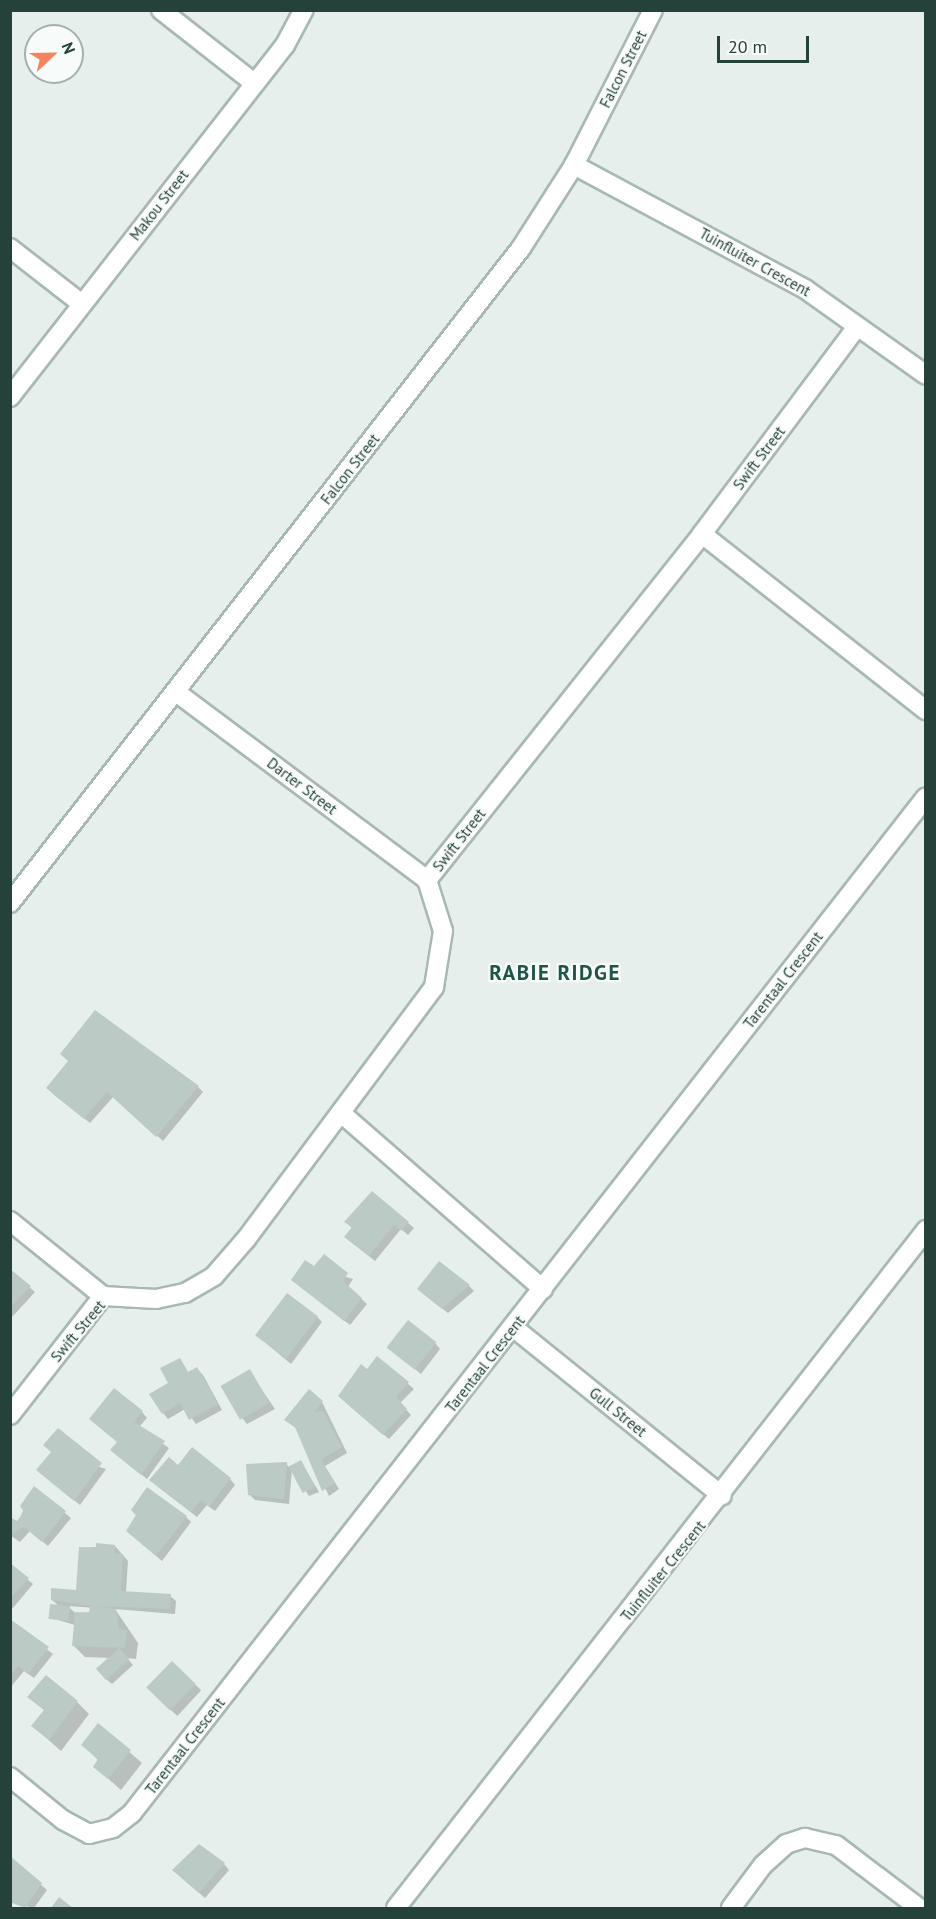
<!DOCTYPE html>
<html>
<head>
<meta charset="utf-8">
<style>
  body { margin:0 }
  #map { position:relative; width:936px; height:1919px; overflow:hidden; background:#e6efeb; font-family:"PT Sans",sans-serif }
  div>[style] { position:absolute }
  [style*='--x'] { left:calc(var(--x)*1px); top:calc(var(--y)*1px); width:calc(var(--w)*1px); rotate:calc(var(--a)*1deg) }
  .shadow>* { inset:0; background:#0003; transform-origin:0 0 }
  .building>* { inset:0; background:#bbcac4; transform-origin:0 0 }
  .roads { filter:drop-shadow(2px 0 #a8b8b2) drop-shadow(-2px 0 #a8b8b2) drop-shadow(0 2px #a8b8b2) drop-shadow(0 -2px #a8b8b2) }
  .street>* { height:18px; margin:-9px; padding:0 9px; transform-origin:9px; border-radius:9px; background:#fff }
  .secondary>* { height:18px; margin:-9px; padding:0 9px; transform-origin:9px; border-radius:9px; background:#fff }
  span { translate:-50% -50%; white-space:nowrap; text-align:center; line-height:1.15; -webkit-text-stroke:4.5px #f7fbf9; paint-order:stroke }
  .street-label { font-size:15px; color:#24423a }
  .district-label { font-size:21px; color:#1f5548; font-weight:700; letter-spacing:1.5px }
  .frame { position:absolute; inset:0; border:12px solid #24423a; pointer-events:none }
  .north { position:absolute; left:24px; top:24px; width:60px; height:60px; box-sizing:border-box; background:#f7fbf9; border:2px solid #a3b1ad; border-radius:50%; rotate:68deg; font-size:16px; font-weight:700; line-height:24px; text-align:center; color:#24423a }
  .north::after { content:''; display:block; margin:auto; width:21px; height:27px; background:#f4845f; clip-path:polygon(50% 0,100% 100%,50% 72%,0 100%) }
  .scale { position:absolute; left:717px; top:36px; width:92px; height:27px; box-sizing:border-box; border:3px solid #24423a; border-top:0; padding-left:8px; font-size:18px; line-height:21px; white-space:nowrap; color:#24423a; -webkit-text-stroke:4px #f7fbf9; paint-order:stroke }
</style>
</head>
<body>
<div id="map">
  <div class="shadow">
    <i style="clip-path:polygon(69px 1061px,198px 1087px,203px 1092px,163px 1141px,114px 1096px,90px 1123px,53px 1094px)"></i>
    <i style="clip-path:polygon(372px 1193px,414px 1228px,408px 1235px,401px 1229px,375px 1261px,351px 1242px,353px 1229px,346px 1222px)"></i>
    <i style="clip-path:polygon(315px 1268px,353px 1279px,348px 1287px,367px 1304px,350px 1325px,299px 1285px)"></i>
    <i style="clip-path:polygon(10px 1271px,35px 1292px,13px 1316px,10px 1315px)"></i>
    <i style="clip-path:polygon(469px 1286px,474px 1291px,448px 1313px,425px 1295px)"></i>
    <i style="clip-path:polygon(317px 1317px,322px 1322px,291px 1364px,261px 1339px)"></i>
    <i style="clip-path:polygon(435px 1343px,440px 1349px,421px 1374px,394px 1352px)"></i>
    <i style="clip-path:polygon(377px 1358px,414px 1389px,400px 1403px,411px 1415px,389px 1439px,345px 1402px)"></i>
    <i style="clip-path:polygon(179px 1360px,189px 1373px,197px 1369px,203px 1375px,222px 1410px,196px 1424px,185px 1409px,168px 1419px,163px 1413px)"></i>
    <i style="clip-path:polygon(249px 1371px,275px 1409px,247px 1424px,242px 1418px)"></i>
    <i style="clip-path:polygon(322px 1402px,347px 1453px,325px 1466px,339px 1489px,329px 1496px,297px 1429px,286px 1420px)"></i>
    <i style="clip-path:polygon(142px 1412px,147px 1418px,139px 1427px,169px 1448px,147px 1479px,117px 1455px,118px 1442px,96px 1424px)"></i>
    <i style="clip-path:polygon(53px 1452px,106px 1469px,80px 1505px,44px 1475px)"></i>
    <i style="clip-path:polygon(301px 1462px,319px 1492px,309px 1496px,292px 1470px,289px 1504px,255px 1500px,249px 1494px,286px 1464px,291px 1469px)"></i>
    <i style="clip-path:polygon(178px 1467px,230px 1479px,235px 1485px,215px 1511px,207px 1505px,197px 1517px,157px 1486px)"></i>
    <i style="clip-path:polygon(34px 1488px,71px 1518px,48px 1546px,30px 1531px,20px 1542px,10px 1535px,10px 1519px,17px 1524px)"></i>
    <i style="clip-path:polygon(186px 1517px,191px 1522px,162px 1561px,133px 1536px)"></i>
    <i style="clip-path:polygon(evenodd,115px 1546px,128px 1561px,126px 1592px,170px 1596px,176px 1601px,175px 1614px,115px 1609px,138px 1643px,136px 1659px,127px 1658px,133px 1665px,112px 1684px,106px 1679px,111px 1658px,85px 1657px,73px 1645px,75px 1625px,51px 1618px,59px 1606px,52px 1600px,78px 1591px,80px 1548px,115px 1546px,68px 1606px,109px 1609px,109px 1611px,75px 1613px,68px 1606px)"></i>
    <i style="clip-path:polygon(10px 1565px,33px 1584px,13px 1608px,10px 1606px)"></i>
    <i style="clip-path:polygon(10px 1621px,53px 1654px,34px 1678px,24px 1671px,10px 1688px)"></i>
    <i style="left:172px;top:1663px;width:40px;height:35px;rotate:43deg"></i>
    <i style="clip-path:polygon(29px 1697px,77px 1702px,89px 1714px,61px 1751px,33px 1726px,45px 1711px)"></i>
    <i style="clip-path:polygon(98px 1725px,142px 1763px,121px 1790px,95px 1767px,99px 1761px,83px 1745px)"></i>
    <i style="clip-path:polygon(10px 1858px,47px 1890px,34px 1908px,10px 1902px)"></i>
    <i style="clip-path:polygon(224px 1864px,229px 1870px,205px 1898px,180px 1876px)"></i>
  </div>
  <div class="building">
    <i style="clip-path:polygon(95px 1010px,199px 1086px,156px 1137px,107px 1092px,84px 1119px,46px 1088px,68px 1061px,60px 1054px)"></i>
    <i style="clip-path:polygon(372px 1191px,409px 1222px,402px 1231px,394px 1225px,369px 1256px,344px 1237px,352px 1227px,344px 1222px)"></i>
    <i style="clip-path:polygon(324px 1254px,348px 1273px,343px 1281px,362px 1298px,344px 1321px,291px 1280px,305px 1260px,314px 1266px)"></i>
    <i style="clip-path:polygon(439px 1261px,470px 1285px,442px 1309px,417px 1289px)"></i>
    <i style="clip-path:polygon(10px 1269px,31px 1286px,10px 1308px)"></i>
    <i style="left:287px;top:1293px;width:39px;height:53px;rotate:37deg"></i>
    <i style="left:408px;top:1320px;width:36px;height:35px;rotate:38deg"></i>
    <i style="clip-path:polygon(377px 1356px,409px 1382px,396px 1397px,407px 1409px,383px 1435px,338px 1396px,361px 1364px,367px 1369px)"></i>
    <i style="clip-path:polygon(180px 1358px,188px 1372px,197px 1367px,218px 1404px,189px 1420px,180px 1403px,162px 1414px,149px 1394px,168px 1383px,160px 1368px)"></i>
    <i style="left:250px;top:1369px;width:39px;height:34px;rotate:60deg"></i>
    <i style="clip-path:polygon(114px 1388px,143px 1411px,134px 1422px,165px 1441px,141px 1475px,110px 1450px,117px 1442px,89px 1419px)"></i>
    <i style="clip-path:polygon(309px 1389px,323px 1401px,315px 1412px,323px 1411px,342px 1447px,321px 1460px,335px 1483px,322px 1491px,295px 1427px,284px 1420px)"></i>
    <i style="clip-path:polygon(58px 1428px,102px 1463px,74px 1501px,36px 1470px,51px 1452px,43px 1445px)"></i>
    <i style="clip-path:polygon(192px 1447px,231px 1478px,209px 1507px,201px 1500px,191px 1512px,149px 1480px,169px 1457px,178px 1465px)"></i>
    <i style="left:301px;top:1460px;width:30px;height:14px;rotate:62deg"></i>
    <i style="clip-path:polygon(287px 1462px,284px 1499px,248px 1495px,246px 1464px)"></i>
    <i style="clip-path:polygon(34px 1486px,66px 1511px,42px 1542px,24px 1527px,10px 1535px,10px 1517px,17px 1521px,24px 1512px,20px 1506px)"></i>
    <i style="clip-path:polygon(147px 1487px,187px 1516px,156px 1556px,126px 1531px,136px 1515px,131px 1510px)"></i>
    <i style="clip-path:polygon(96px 1543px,115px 1545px,115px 1554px,123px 1554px,121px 1591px,171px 1594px,170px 1609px,97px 1606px,116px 1609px,119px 1629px,127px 1630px,125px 1648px,72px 1646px,75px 1612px,89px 1613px,90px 1606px,51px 1600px,51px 1588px,76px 1590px,79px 1547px,96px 1548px)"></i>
    <i style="clip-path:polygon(10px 1563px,29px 1578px,10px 1599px)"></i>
    <i style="left:50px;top:1604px;width:20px;height:15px;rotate:6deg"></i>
    <i style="clip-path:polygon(10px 1619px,49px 1647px,28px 1674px,18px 1666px,10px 1676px)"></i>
    <i style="left:119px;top:1648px;width:15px;height:31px;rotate:48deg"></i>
    <i style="left:172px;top:1661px;width:33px;height:37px;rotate:44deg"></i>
    <i style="clip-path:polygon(46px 1675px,78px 1701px,49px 1740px,31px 1726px,44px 1710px,27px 1697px)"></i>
    <i style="clip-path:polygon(98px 1723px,131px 1750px,108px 1779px,93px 1767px,98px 1759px,81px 1745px)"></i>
    <i style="clip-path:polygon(199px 1844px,225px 1863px,199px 1893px,172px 1870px)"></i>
    <i style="clip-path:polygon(10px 1856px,42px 1883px,25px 1908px,10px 1902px)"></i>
    <i style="clip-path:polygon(59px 1897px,73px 1908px,51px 1908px)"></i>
  </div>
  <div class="roads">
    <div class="street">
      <i style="--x:161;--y:10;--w:118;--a:38.1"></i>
      <i style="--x:10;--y:248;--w:91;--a:37.9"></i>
      <i style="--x:10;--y:397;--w:447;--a:-52"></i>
      <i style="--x:285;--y:45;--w:40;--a:-62"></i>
      <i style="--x:702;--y:534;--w:285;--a:38.2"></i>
      <i style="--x:176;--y:692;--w:314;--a:36.8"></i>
      <i style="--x:427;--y:880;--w:442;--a:-51.5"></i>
      <i style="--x:702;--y:534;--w:259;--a:-53.2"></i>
      <i style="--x:10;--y:903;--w:831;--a:-52.04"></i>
      <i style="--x:521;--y:248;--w:98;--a:-57.4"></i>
      <i style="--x:341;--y:1113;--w:268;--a:41.1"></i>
      <i style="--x:10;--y:1221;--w:119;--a:38.9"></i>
      <i style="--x:103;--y:1296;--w:53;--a:3.2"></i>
      <i style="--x:156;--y:1299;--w:30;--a:-12"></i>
      <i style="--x:185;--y:1293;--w:34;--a:-30"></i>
      <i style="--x:214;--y:1276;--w:50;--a:-49"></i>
      <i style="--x:247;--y:1238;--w:313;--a:-53.3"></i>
      <i style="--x:434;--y:987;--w:57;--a:-80.9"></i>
      <i style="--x:443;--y:931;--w:53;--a:-107.4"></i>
      <i style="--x:514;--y:1328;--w:267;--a:38.9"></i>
      <i style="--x:10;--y:1415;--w:151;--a:-52"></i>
      <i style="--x:10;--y:1777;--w:68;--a:39.1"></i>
      <i style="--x:63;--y:1820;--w:30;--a:28"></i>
      <i style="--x:89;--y:1834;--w:25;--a:-14"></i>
      <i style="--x:113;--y:1828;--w:24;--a:-38"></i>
      <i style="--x:132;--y:1813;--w:1289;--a:-51.99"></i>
      <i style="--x:396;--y:1908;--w:861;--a:-51.98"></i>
      <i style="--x:731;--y:1908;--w:54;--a:-53.3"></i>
      <i style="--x:763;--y:1865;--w:31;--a:-42"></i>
      <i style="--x:786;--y:1844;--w:20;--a:-18"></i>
      <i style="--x:805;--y:1838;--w:32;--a:13"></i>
      <i style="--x:836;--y:1845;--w:104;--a:37.2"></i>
    </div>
    <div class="secondary">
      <i style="--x:653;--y:10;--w:174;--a:117"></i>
      <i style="--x:574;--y:165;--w:262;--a:28.2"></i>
      <i style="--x:805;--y:289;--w:148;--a:35.4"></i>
    </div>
  </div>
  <div class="street-label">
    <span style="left:623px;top:69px;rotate:-63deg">Falcon Street</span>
    <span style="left:159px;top:205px;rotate:-52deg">Makou Street</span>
    <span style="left:755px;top:262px;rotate:29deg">Tuinfluiter Crescent</span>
    <span style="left:759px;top:458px;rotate:-53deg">Swift Street</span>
    <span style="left:350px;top:469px;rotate:-52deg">Falcon Street</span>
    <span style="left:302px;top:786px;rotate:37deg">Darter Street</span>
    <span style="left:459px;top:840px;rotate:-52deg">Swift Street</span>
    <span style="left:783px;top:980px;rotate:-52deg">Tarentaal Crescent</span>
    <span style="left:78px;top:1331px;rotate:-50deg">Swift Street</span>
    <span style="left:485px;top:1364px;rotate:-52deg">Tarentaal Crescent</span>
    <span style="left:618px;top:1412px;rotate:39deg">Gull Street</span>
    <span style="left:663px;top:1571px;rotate:-51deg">Tuinfluiter Crescent</span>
    <span style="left:185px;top:1746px;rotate:-52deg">Tarentaal Crescent</span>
  </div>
  <div class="district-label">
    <span style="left:555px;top:973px">RABIE RIDGE</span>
  </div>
  <div class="frame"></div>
  <div class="north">N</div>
  <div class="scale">20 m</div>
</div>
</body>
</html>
